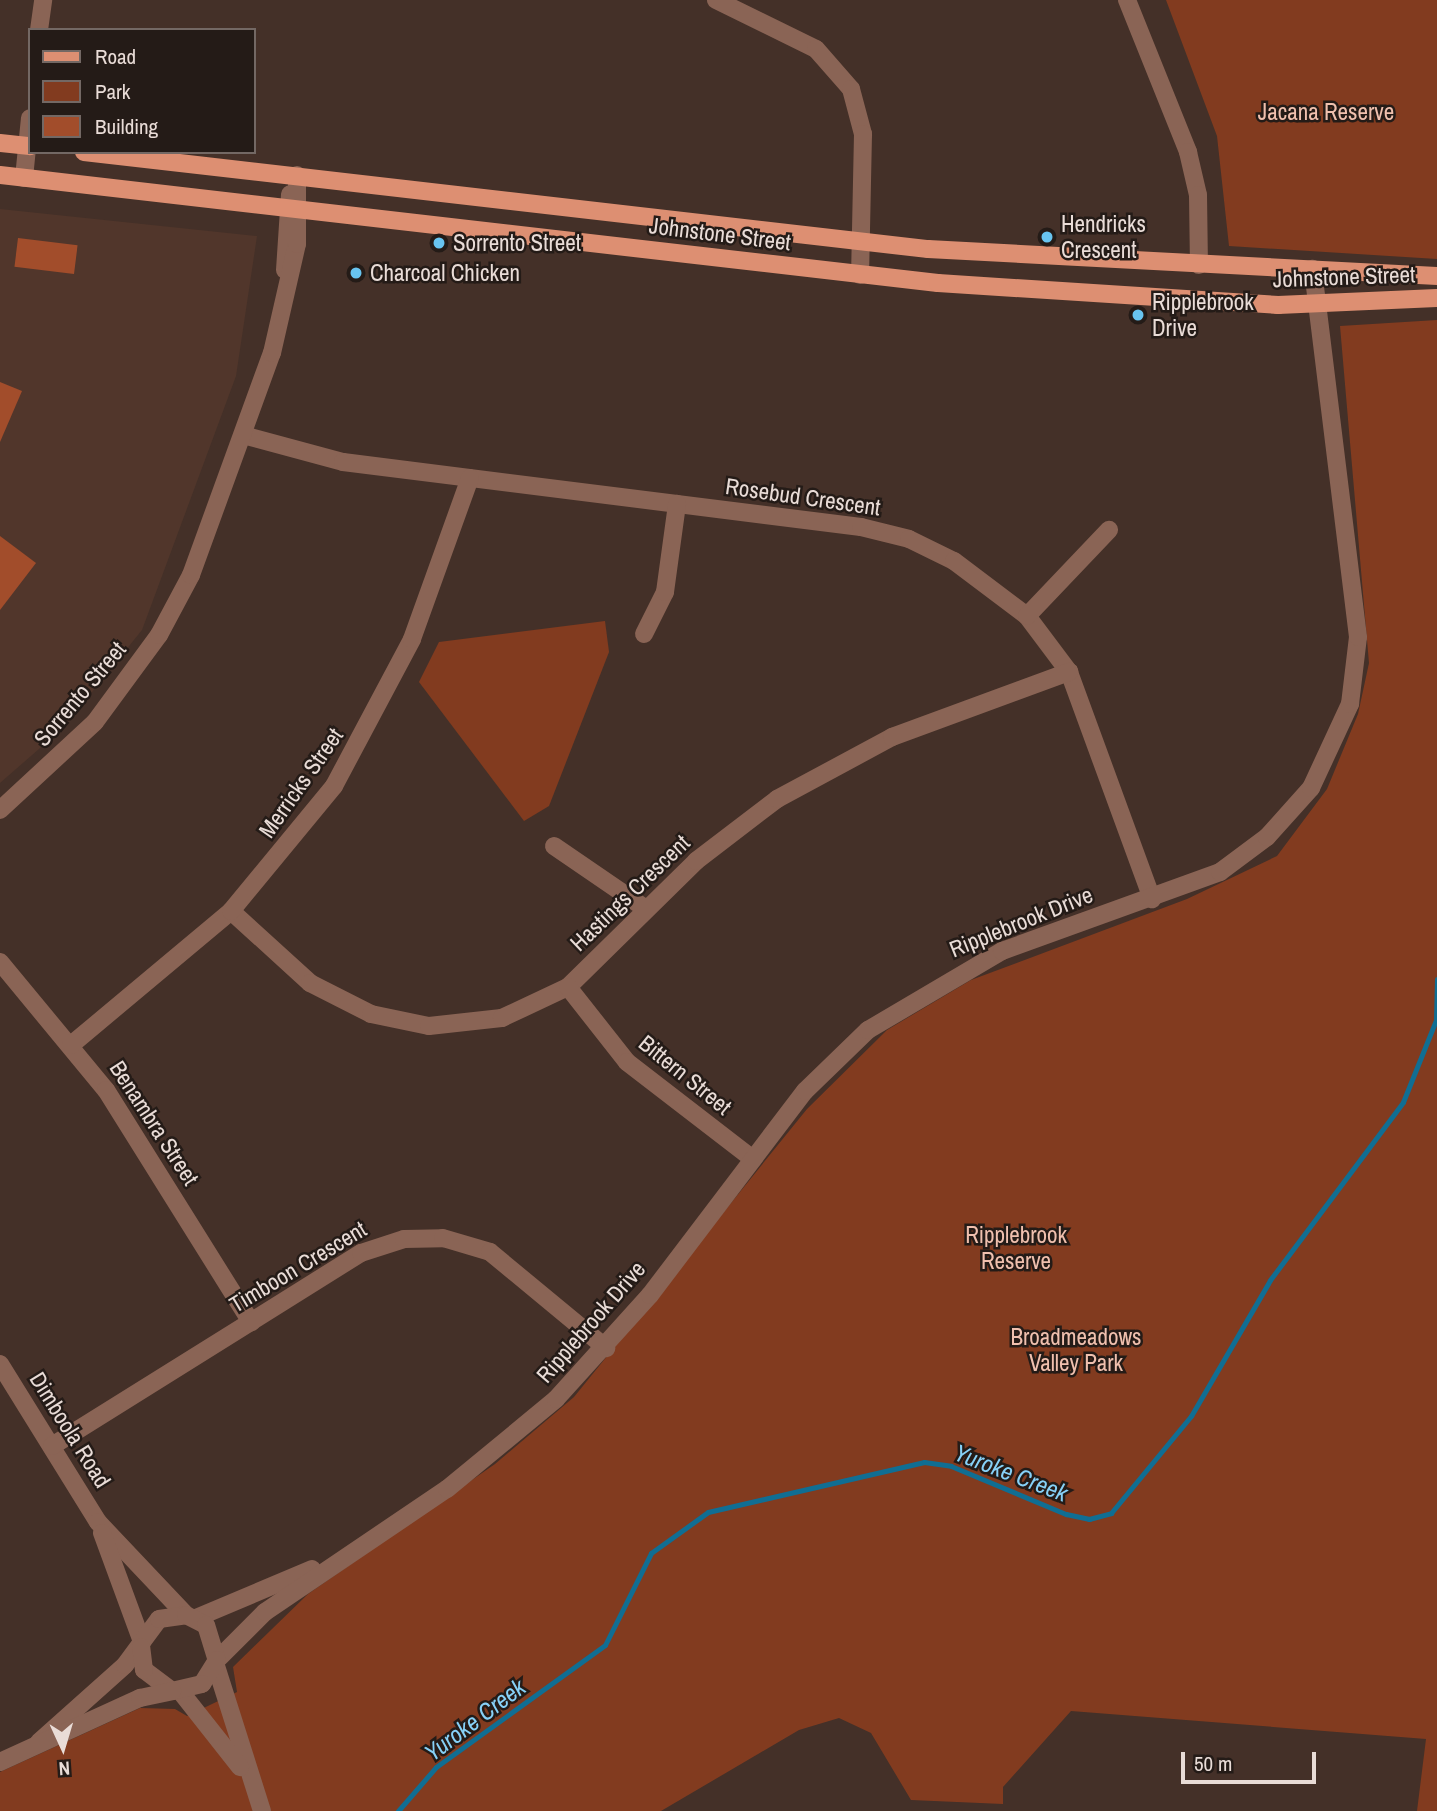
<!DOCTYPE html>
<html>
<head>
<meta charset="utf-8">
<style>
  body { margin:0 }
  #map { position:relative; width:1437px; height:1811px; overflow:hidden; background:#443028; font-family:"Archivo Narrow",sans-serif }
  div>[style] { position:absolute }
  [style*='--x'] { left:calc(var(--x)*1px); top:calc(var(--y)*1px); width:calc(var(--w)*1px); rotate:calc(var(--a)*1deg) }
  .built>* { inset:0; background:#51362b }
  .green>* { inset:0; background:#823b1f }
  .stream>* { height:5px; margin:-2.5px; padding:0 2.5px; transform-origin:2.5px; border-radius:2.5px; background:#106e93 }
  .building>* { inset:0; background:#a24d2b; transform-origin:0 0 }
  .minor>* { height:18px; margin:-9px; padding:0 9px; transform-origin:9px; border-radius:9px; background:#8a6455 }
  .major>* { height:18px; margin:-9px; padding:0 9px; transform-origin:9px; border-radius:9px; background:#dd8f72 }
  .dots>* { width:19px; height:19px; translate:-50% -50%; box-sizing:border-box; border:4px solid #241b17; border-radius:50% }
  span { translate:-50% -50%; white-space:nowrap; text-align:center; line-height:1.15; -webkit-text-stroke:5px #241b17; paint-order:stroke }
  .park-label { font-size:23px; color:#f0c0ae }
  .poi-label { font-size:23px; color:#e9dcd7 }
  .left { translate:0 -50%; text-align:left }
  .street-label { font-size:23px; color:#e9dcd7 }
  .water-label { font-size:24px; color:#87d1f7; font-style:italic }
  .legend { position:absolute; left:28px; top:28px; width:228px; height:126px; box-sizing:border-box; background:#241b17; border:2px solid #736864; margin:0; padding:9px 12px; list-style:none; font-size:21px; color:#e9dcd7 }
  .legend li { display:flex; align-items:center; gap:14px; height:35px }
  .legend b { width:35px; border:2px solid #736864 }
  .north { position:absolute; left:28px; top:1713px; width:70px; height:70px; -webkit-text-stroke:5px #241b17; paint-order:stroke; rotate:176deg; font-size:19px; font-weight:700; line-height:28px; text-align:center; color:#e9dcd7 }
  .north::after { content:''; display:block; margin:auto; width:24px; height:32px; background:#e9dcd7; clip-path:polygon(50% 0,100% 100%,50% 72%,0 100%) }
  .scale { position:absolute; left:1181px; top:1752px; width:135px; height:32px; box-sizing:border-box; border:4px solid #e9dcd7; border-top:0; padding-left:9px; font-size:21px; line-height:24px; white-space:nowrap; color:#e9dcd7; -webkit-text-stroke:5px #241b17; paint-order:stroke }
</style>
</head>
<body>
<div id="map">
  <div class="built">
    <i style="clip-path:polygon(0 209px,257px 236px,236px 376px,142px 630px,63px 728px,0 783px)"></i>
  </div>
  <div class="green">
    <i style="clip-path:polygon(1166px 0,1437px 0,1437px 259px,1229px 246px,1217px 136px)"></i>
    <i style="clip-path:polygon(1437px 320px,1437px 1811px,1417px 1811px,1426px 1739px,1071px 1711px,1003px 1787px,1003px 1804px,911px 1800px,871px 1733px,839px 1718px,799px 1730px,661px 1811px,0 1811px,0 1772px,140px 1708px,175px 1709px,187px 1716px,237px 1692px,233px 1667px,308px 1594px,495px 1464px,574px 1397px,807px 1109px,887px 1030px,971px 980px,1187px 899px,1277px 856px,1327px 789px,1358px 714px,1369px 663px,1340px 326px)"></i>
    <i style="clip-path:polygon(605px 621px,609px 652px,549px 806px,524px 821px,419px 682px,439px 642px)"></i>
  </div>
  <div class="stream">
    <i style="--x:398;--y:1811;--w:58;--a:-49.2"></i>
    <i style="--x:436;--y:1767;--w:208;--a:-35.8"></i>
    <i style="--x:605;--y:1645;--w:103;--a:-63.4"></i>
    <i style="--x:651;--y:1553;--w:70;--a:-35.7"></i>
    <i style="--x:708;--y:1512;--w:222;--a:-13"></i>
    <i style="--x:924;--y:1462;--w:27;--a:8"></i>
    <i style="--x:951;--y:1466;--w:125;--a:22.7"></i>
    <i style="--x:1066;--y:1514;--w:24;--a:12"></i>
    <i style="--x:1089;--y:1519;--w:23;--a:-15"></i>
    <i style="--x:1111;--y:1513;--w:126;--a:-50.5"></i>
    <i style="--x:1191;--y:1416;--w:157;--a:-59.8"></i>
    <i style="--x:1270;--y:1280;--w:222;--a:-53.2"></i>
    <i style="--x:1403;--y:1102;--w:88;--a:-68.1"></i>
    <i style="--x:1436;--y:1020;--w:41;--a:-88.6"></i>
  </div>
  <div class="building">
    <i style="left:18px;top:238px;width:60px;height:29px;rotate:7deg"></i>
    <i style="clip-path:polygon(0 382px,22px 391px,0 442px)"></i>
    <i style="clip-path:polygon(0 536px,36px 563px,0 610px)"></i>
  </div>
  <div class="minor">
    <i style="--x:716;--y:0;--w:111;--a:26.1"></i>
    <i style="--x:816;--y:49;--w:53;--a:48.8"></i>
    <i style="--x:851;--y:89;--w:47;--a:75.1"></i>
    <i style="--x:863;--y:134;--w:141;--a:91.2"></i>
    <i style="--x:1127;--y:0;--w:164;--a:68.1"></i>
    <i style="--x:1188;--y:152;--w:44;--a:76.9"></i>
    <i style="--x:1198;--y:195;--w:70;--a:89.2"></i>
    <i style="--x:39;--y:30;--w:30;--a:-82"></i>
    <i style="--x:24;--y:178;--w:60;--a:-84.3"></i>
    <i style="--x:285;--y:270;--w:76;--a:-86.2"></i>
    <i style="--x:243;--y:435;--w:104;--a:15.1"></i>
    <i style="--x:343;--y:462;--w:522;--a:7.15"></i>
    <i style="--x:861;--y:527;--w:49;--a:14"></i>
    <i style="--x:909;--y:539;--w:50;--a:26.1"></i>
    <i style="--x:954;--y:561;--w:91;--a:37"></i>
    <i style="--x:1027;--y:616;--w:70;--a:53.1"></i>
    <i style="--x:1069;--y:672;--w:242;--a:69.9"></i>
    <i style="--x:1027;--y:616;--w:119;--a:-46.4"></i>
    <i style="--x:644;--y:634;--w:47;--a:-63.4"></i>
    <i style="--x:665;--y:592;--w:89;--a:-82.2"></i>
    <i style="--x:0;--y:810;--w:129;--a:-42.8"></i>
    <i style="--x:95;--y:722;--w:108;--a:-53.7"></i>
    <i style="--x:159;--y:635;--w:68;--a:-61.9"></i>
    <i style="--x:191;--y:575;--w:236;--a:-70"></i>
    <i style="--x:272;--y:353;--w:112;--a:-77.1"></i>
    <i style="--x:297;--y:244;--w:69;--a:-90"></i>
    <i style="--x:554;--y:846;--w:112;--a:34.4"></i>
    <i style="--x:231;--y:911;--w:107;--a:42.3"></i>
    <i style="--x:310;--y:983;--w:68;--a:26.9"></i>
    <i style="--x:371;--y:1014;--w:59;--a:11.7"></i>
    <i style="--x:429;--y:1026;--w:73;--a:-6.3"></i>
    <i style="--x:502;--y:1018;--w:73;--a:-25.2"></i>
    <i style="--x:568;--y:987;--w:180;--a:-44.5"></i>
    <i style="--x:696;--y:861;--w:102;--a:-37.4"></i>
    <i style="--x:777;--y:799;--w:131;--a:-28.3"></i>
    <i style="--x:892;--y:737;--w:189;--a:-20.2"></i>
    <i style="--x:0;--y:962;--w:166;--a:50.4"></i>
    <i style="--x:106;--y:1090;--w:274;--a:58"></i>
    <i style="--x:568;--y:987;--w:95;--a:51.8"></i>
    <i style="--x:627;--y:1062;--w:159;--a:37.6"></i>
    <i style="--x:71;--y:1045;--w:209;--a:-39.9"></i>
    <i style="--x:231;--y:911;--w:162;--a:-50.5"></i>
    <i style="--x:334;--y:786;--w:166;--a:-62"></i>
    <i style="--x:412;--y:639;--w:171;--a:-70.2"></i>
    <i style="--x:0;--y:1364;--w:186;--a:58.2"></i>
    <i style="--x:98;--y:1522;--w:128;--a:46.6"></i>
    <i style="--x:52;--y:1446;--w:364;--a:-32"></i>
    <i style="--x:361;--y:1253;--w:45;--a:-18"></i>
    <i style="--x:404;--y:1239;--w:39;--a:-1"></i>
    <i style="--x:443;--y:1238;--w:49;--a:16.6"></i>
    <i style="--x:490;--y:1252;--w:151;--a:39.6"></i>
    <i style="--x:102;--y:1533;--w:116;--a:69.8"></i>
    <i style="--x:196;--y:1618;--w:126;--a:-22.9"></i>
    <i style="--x:217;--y:1660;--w:68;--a:-45"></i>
    <i style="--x:265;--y:1612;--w:220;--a:-34.1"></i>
    <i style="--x:447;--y:1489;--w:141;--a:-39.5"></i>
    <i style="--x:556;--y:1399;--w:140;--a:-47.9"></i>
    <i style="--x:650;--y:1295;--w:256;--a:-52.8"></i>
    <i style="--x:805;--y:1091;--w:88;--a:-44.1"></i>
    <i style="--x:868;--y:1030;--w:156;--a:-30.5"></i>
    <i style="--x:1002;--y:951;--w:232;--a:-19.9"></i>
    <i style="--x:1220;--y:872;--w:59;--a:-36.7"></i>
    <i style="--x:1267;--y:837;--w:66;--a:-48.1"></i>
    <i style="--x:1311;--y:788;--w:93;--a:-65.1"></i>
    <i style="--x:1350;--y:704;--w:67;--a:-83.2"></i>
    <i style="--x:1358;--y:637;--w:371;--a:-97"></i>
    <i style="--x:216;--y:1666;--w:152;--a:72.4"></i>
    <i style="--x:180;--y:1691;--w:97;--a:51.7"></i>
    <i style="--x:39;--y:1742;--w:115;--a:-41.8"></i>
    <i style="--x:125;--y:1665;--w:57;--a:-53.5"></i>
    <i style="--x:159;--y:1619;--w:27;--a:-8"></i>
    <i style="--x:186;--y:1615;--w:22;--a:27"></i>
    <i style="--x:206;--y:1625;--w:37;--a:73"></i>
    <i style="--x:217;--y:1660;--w:28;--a:122"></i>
    <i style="--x:202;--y:1684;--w:31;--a:167"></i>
    <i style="--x:172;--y:1691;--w:35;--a:-143"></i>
    <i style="--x:144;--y:1670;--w:23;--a:-97"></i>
    <i style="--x:0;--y:1762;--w:154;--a:-24.6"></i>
    <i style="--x:140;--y:1698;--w:33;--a:-12"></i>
  </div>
  <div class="major">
    <i style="--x:0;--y:143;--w:30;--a:6"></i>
    <i style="--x:84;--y:152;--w:850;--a:6.56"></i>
    <i style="--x:928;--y:249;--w:510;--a:3.04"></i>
    <i style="--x:0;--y:175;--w:944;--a:6.57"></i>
    <i style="--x:938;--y:283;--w:341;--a:3.7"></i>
    <i style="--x:1278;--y:305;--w:159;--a:-2.5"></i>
  </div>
  <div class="dots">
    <i style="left:1047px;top:237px;background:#68c4f0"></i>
    <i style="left:439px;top:243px;background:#68c4f0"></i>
    <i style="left:356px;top:273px;background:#68c4f0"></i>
    <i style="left:1138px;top:315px;background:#68c4f0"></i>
  </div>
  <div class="park-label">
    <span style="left:1326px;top:112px">Jacana Reserve</span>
    <span style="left:1016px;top:1248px">Ripplebrook<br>Reserve</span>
    <span style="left:1076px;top:1350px">Broadmeadows<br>Valley Park</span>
  </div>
  <div class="poi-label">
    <span class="left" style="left:1061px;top:237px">Hendricks<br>Crescent</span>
    <span class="left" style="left:453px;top:243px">Sorrento Street</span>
    <span class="left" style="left:370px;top:273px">Charcoal Chicken</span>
    <span class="left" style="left:1152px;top:315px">Ripplebrook<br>Drive</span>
  </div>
  <div class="street-label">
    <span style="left:720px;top:234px;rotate:7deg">Johnstone Street</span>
    <span style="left:1344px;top:277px;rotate:-2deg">Johnstone Street</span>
    <span style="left:803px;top:497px;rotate:8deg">Rosebud Crescent</span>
    <span style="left:80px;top:694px;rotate:-50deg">Sorrento Street</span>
    <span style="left:301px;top:783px;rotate:-55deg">Merricks Street</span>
    <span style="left:630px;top:893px;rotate:-44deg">Hastings Crescent</span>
    <span style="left:1021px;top:922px;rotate:-22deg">Ripplebrook Drive</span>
    <span style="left:685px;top:1075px;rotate:39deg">Bittern Street</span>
    <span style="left:154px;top:1123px;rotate:57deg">Benambra Street</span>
    <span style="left:298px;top:1267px;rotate:-31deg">Timboon Crescent</span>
    <span style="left:591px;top:1322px;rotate:-49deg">Ripplebrook Drive</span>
    <span style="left:70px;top:1430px;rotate:58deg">Dimboola Road</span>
  </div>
  <div class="water-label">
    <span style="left:1011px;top:1473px;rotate:21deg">Yuroke Creek</span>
    <span style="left:475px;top:1720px;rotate:-37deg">Yuroke Creek</span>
  </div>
  <ul class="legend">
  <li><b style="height:9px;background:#dd8f72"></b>Road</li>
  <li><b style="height:19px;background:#823b1f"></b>Park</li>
  <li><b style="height:19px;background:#a24d2b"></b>Building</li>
  </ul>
  <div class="north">N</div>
  <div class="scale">50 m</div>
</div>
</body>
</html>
